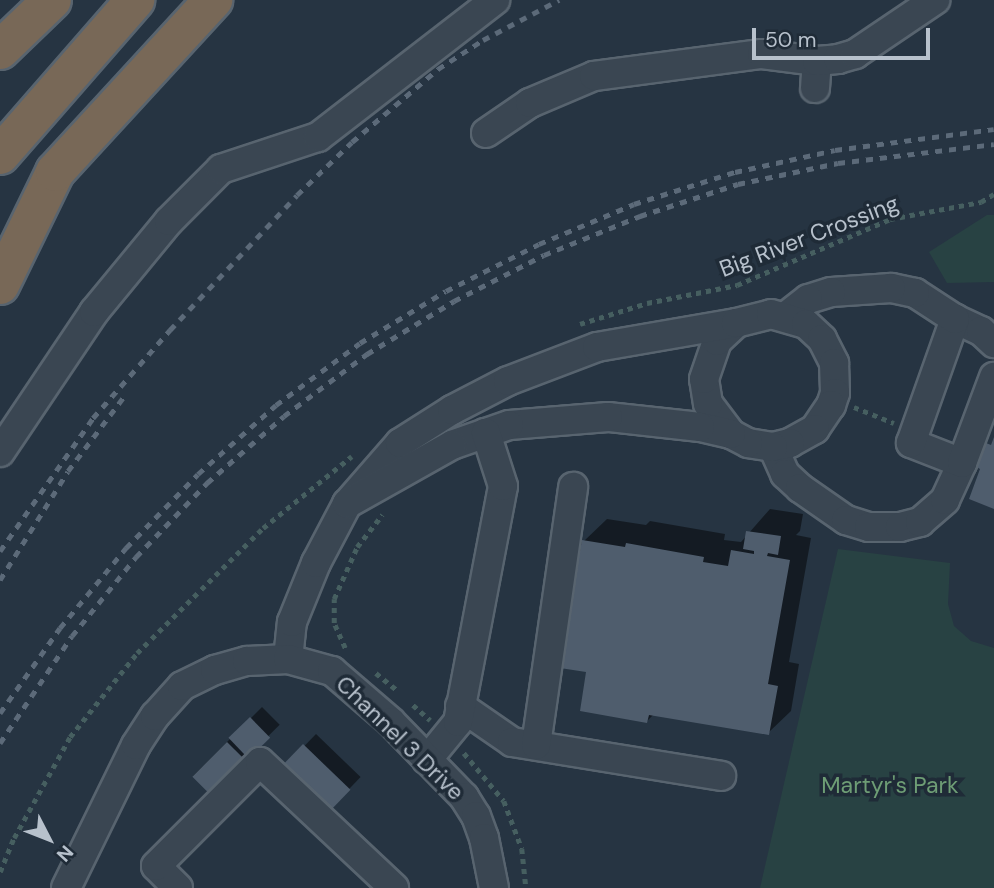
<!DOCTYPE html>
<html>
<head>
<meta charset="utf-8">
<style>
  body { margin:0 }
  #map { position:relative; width:994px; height:888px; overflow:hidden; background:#263442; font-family:"DM Sans",sans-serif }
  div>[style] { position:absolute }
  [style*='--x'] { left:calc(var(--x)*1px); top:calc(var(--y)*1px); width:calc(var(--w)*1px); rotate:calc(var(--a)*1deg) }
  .green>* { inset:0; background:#284243 }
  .shadow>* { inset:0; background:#0007; transform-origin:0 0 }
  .building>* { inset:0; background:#4f5d6d; transform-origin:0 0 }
  .path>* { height:4.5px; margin-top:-2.25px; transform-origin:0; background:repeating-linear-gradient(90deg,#465f60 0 5px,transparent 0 10px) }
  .roads { filter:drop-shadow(2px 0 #58646f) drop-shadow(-2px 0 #58646f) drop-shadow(0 2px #58646f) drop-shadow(0 -2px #58646f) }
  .minor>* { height:28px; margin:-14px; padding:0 14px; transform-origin:14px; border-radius:14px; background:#3a4652 }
  .highway>* { height:38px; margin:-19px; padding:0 19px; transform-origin:19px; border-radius:19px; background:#786857 }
  .rail>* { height:5px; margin-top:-2.5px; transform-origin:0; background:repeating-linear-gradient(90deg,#5c6a79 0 7px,transparent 0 14px) }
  span { translate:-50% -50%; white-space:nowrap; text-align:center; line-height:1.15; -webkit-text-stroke:7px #1f2b37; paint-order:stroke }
  .street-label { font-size:23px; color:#b7c1cc }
  .park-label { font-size:23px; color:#6e9d75 }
  .north { position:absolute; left:14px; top:804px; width:70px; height:70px; -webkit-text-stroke:5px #1f2b37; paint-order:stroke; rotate:132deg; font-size:19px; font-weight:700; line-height:28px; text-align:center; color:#b7c1cc }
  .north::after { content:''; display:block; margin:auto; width:24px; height:32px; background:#b7c1cc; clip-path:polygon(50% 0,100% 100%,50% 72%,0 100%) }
  .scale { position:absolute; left:752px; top:28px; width:178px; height:32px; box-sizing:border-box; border:4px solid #b7c1cc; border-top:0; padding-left:9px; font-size:21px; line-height:24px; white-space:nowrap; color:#b7c1cc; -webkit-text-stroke:5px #1f2b37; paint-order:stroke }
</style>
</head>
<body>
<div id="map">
  <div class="green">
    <i style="clip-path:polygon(987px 215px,994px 215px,994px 282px,947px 283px,929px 252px)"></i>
    <i style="clip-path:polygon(838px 549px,950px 563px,948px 604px,954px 626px,971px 641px,994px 648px,994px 888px,760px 888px)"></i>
  </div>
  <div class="shadow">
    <i style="clip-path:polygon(770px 509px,803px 514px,800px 531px,796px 535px,811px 538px,789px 662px,799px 664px,791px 711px,768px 733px,654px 714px,647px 721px,588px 671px,584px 541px,607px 519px,646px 525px,650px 521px,725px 534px,724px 540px,741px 542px)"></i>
    <i style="left:262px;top:707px;width:25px;height:98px;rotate:45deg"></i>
    <i style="left:316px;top:734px;width:62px;height:47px;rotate:44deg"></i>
  </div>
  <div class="building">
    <i style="clip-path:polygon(994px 437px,994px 509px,969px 499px,980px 469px,975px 466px,986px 443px,991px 445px)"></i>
    <i style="clip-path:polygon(746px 531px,781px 536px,778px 555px,768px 553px,767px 556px,790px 560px,768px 684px,778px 686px,769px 735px,649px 715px,647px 723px,580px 711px,586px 672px,560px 668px,582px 540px,625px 547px,626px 543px,704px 557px,703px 562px,728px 566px,731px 550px,754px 554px,754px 551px,743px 549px)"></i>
    <i style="left:250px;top:717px;width:29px;height:30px;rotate:46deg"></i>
    <i style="left:227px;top:742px;width:27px;height:49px;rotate:45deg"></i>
    <i style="left:303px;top:744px;width:66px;height:32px;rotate:44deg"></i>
  </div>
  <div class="path">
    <i style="--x:580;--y:324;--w:70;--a:-17.4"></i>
    <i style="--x:647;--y:303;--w:92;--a:-11.3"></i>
    <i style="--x:737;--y:285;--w:167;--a:-23.3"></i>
    <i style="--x:890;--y:219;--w:93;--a:-10.6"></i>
    <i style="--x:981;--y:202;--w:15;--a:-32"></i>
    <i style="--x:854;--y:407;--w:43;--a:21.8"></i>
    <i style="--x:345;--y:648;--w:27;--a:-114"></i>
    <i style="--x:334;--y:623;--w:24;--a:-90"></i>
    <i style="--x:334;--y:599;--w:57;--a:-66.1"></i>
    <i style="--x:357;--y:547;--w:41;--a:-52"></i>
    <i style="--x:376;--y:673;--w:27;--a:39"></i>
    <i style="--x:413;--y:705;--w:23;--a:41"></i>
    <i style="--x:464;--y:753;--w:62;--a:50.2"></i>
    <i style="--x:504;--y:801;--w:51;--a:69.4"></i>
    <i style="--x:522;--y:849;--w:39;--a:84"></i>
    <i style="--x:0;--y:872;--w:37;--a:-68"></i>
    <i style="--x:14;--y:838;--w:115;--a:-61"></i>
    <i style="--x:70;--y:737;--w:107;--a:-51.4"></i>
    <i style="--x:137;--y:653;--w:177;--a:-44.8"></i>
    <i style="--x:263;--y:528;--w:114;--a:-39"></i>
  </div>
  <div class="roads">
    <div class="minor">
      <i style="--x:815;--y:88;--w:27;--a:-86"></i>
      <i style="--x:486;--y:133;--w:53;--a:-34.3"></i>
      <i style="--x:530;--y:103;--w:69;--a:-22.9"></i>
      <i style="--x:594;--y:76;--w:169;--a:-7.5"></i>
      <i style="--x:762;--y:54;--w:55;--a:7.3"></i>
      <i style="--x:817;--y:61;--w:21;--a:-5"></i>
      <i style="--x:838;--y:59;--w:18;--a:-16"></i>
      <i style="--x:855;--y:54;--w:97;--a:-34"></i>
      <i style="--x:955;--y:319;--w:29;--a:25"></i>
      <i style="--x:981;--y:331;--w:18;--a:43"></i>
      <i style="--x:731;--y:434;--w:38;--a:-127"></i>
      <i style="--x:708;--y:404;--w:25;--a:-99"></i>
      <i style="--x:704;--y:379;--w:40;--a:-71.1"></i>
      <i style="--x:717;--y:341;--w:26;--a:-43"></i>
      <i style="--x:773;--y:447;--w:30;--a:66"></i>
      <i style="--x:785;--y:474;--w:21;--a:43"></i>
      <i style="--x:800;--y:488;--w:56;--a:34.8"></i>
      <i style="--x:846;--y:520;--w:24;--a:17"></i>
      <i style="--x:869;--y:527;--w:31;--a:0"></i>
      <i style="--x:900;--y:527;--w:21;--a:-14"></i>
      <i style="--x:920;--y:522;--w:33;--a:-41"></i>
      <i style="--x:945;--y:500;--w:41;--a:-65.3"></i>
      <i style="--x:962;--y:463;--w:55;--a:-158.6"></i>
      <i style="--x:911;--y:443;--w:132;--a:-70.5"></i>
      <i style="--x:955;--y:319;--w:48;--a:-147"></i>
      <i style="--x:915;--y:293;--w:25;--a:-168"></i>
      <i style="--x:891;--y:288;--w:60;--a:176.2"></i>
      <i style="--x:831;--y:292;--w:24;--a:163"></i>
      <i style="--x:808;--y:299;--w:28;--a:142"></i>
      <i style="--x:0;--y:452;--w:169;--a:-56.1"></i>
      <i style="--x:94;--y:312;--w:118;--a:-50.5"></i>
      <i style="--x:169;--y:221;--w:74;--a:-45"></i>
      <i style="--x:221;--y:169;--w:102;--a:-18.3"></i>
      <i style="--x:318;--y:137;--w:224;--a:-37.7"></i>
      <i style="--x:962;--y:463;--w:92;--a:-69.6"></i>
      <i style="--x:288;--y:659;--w:37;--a:-84"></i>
      <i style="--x:292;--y:622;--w:64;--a:-67.9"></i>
      <i style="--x:316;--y:563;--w:67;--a:-62.3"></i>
      <i style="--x:347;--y:504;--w:81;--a:-49"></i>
      <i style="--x:400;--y:443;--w:62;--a:-32.4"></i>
      <i style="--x:452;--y:410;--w:63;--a:-27.4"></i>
      <i style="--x:508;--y:381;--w:95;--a:-20.9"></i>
      <i style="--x:597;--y:347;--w:141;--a:-9.8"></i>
      <i style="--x:736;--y:323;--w:36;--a:-14"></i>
      <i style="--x:771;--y:314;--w:36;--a:16"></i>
      <i style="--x:806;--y:324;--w:22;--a:43"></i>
      <i style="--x:822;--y:339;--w:27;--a:63"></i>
      <i style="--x:834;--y:363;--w:30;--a:88"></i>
      <i style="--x:835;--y:393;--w:13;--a:108"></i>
      <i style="--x:831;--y:405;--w:29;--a:124"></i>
      <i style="--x:815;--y:429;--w:29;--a:151"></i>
      <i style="--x:790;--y:443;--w:17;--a:167"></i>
      <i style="--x:773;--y:447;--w:25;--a:-171"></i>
      <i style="--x:748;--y:443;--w:19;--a:-152"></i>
      <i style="--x:731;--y:434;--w:32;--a:-167"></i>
      <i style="--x:700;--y:427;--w:93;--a:-173.8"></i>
      <i style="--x:608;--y:417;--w:99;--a:175.4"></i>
      <i style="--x:509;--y:425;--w:60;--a:160.7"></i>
      <i style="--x:452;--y:445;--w:120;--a:150.7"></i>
      <i style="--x:460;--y:706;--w:63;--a:34.7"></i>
      <i style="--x:512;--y:742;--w:212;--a:9.2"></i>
      <i style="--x:536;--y:745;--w:261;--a:-81.8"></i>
      <i style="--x:427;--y:760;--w:49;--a:-50.8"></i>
      <i style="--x:458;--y:722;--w:240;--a:-79.2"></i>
      <i style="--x:503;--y:486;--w:56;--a:-107.8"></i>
      <i style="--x:66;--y:888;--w:159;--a:-63.9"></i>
      <i style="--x:136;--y:745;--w:35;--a:-57"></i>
      <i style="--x:155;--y:716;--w:40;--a:-48"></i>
      <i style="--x:182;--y:686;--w:37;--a:-26"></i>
      <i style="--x:215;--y:670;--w:33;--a:-16"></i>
      <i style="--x:247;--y:661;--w:41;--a:-2.8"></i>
      <i style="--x:288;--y:659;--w:46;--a:15.3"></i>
      <i style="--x:332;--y:671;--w:78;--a:40.8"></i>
      <i style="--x:391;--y:722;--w:105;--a:45.8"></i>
      <i style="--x:464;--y:797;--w:22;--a:58"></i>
      <i style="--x:476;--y:816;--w:23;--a:70"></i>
      <i style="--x:484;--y:838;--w:51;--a:78.7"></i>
      <i style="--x:178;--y:888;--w:31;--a:-135"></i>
      <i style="--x:156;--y:866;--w:147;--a:-45"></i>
      <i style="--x:260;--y:762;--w:184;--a:43.2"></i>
    </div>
    <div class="highway">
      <i style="--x:0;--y:50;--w:72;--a:-43.9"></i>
      <i style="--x:0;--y:155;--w:206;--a:-48.9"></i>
      <i style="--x:0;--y:285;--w:126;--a:-64"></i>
      <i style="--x:55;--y:172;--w:234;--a:-47.4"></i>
    </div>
  </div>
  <div class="rail">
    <i style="--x:0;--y:551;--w:162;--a:-55"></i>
    <i style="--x:93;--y:418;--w:117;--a:-48.8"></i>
    <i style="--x:170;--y:330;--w:185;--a:-46.7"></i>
    <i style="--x:297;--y:195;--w:76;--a:-43.9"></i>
    <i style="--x:352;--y:142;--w:113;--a:-40.3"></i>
    <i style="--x:438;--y:69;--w:54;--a:-32.8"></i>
    <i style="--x:483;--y:40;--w:86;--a:-27.8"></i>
    <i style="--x:0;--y:580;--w:128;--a:-58"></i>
    <i style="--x:68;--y:471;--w:96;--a:-53"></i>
    <i style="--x:0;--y:713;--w:104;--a:-54.8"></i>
    <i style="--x:60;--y:628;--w:104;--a:-50.5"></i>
    <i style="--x:126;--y:548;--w:103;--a:-45.8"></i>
    <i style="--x:198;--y:474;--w:104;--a:-41.5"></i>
    <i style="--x:276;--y:405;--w:104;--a:-36.4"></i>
    <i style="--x:360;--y:343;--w:100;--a:-31.2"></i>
    <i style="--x:446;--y:291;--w:104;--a:-26.8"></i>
    <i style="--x:539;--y:244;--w:103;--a:-22.8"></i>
    <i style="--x:634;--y:204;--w:106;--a:-17.6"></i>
    <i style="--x:735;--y:172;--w:102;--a:-12.4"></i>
    <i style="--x:835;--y:150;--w:160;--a:-7.5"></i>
    <i style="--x:0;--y:743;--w:129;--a:-56.1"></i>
    <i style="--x:72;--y:636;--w:102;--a:-51"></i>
    <i style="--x:136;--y:557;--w:103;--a:-46.2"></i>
    <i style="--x:207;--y:483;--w:102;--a:-41"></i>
    <i style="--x:284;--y:416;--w:104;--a:-36.8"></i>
    <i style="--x:367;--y:354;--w:102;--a:-31.3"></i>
    <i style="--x:454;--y:301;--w:101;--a:-27.1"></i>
    <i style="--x:544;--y:255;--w:104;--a:-22.1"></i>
    <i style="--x:640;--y:216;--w:103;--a:-18.1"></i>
    <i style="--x:738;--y:184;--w:102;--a:-11.9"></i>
    <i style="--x:838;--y:163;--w:157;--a:-6.9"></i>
  </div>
  <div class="street-label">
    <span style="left:809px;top:236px;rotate:-21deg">Big River Crossing</span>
    <span style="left:400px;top:738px;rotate:44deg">Channel 3 Drive</span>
  </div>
  <div class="park-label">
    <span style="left:890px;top:785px">Martyr's Park</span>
  </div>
  <div class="north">N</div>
  <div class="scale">50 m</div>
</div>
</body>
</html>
